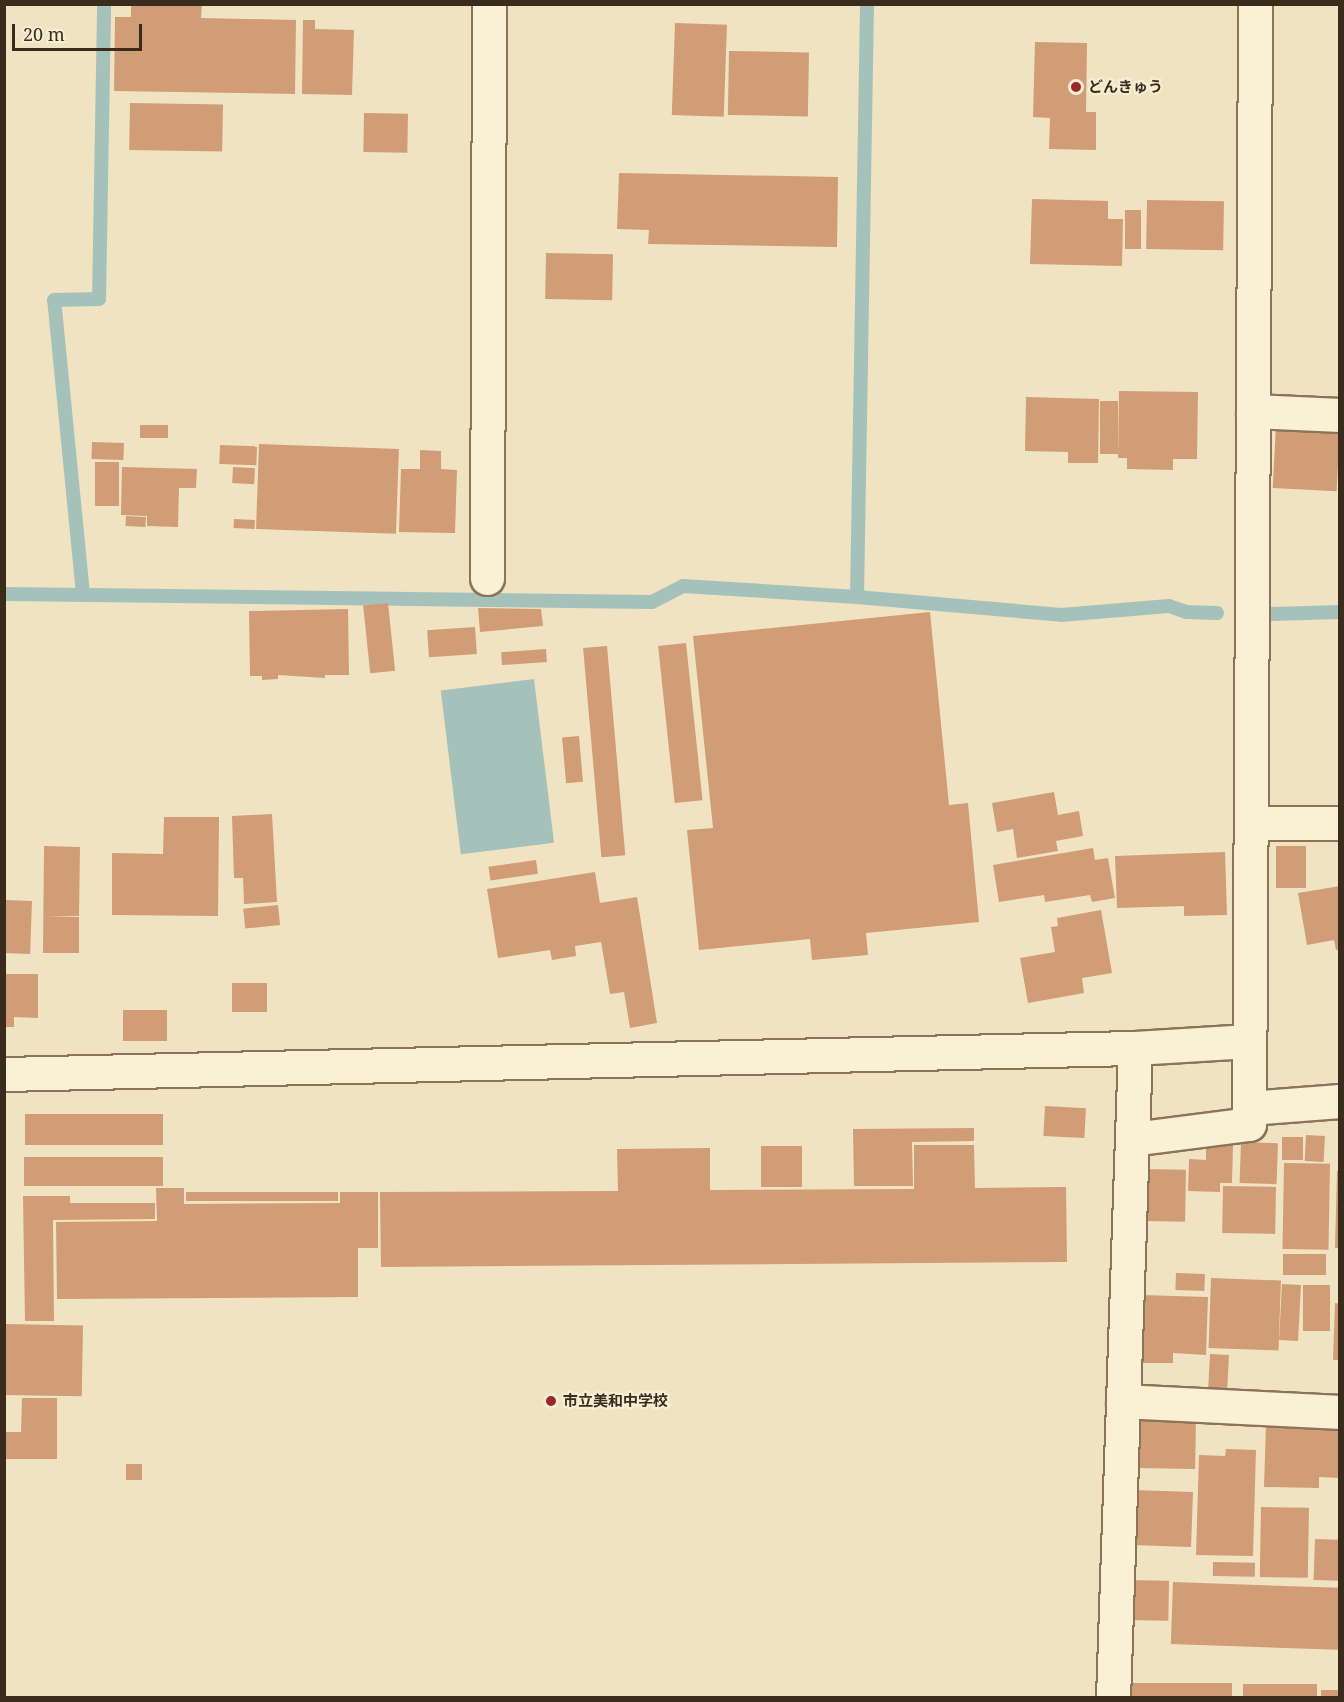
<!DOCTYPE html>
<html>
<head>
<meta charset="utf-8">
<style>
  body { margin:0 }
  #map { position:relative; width:1344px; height:1702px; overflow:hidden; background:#f0e3c2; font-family:"Noto Serif","Noto Sans JP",serif }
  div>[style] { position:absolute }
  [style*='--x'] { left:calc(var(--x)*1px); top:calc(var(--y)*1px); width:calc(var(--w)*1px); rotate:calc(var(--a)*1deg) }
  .water>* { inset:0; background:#a5c2ba; transform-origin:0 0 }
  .stream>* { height:14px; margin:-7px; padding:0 7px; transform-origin:7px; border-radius:7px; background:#a5c2ba }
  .building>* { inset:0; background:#d09d76; transform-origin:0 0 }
  .roads { filter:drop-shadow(2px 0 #8b7458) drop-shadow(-2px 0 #8b7458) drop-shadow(0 2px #8b7458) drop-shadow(0 -2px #8b7458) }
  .minor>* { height:33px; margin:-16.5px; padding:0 16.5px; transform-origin:16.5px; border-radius:16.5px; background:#faf0d6 }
  .dots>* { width:16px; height:16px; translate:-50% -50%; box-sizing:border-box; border:3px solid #f7edd2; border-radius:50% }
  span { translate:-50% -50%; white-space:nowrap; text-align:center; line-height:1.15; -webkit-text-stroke:4.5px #f7edd2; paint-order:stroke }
  .poi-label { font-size:15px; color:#3a2c1d; font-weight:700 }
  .left { translate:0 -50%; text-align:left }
  .frame { position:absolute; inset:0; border:6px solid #3a2c1d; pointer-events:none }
  .scale { position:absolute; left:12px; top:24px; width:130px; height:27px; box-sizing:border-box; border:3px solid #3a2c1d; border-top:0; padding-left:8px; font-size:18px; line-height:21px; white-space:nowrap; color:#3a2c1d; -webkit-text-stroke:4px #f7edd2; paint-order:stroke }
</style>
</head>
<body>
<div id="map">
  <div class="water">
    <i style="left:534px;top:679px;width:165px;height:94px;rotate:83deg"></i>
  </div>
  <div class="stream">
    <i style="--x:4;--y:594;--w:648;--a:0.71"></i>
    <i style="--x:652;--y:602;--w:35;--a:-27"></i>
    <i style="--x:683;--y:586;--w:174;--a:3.6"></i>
    <i style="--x:857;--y:597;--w:205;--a:5"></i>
    <i style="--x:1061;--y:615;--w:108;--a:-4.8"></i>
    <i style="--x:1169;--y:606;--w:18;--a:19"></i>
    <i style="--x:1186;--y:612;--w:31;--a:2"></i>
    <i style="--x:83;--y:594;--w:295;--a:-95.6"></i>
    <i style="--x:54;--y:300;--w:45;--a:-1.3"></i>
    <i style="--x:99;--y:299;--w:295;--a:-89"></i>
    <i style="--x:857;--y:597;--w:593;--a:-89.03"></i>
    <i style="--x:1272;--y:614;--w:68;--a:-1.7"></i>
  </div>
  <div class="building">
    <i style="clip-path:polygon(131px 4px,202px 4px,201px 18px,296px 20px,295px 94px,114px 91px,115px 17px,131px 17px)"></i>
    <i style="clip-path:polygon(303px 20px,315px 20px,315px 29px,354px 30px,352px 95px,302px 94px)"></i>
    <i style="left:675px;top:23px;width:52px;height:92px;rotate:2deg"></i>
    <i style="clip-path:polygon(1035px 42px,1087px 43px,1086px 112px,1096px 112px,1096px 150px,1049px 149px,1050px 118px,1033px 117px)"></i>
    <i style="left:729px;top:51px;width:80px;height:64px;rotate:1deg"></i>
    <i style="left:130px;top:103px;width:93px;height:47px;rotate:1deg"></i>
    <i style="left:364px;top:113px;width:44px;height:39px;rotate:1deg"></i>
    <i style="clip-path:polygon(619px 173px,838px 177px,837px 247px,648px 244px,649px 230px,617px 229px)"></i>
    <i style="clip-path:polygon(1032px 199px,1108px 201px,1108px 219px,1123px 219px,1122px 266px,1030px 264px)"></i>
    <i style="left:1147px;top:200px;width:77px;height:49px;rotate:1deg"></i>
    <i style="left:1125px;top:210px;width:16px;height:39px"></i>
    <i style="left:546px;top:253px;width:67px;height:46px;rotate:1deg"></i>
    <i style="clip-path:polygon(1119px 391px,1198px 392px,1197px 459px,1173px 459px,1173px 470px,1127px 469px,1127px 458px,1118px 458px)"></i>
    <i style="clip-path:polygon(1026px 397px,1099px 399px,1098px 463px,1068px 463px,1068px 452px,1025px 451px)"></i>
    <i style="left:1100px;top:401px;width:18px;height:53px"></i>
    <i style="left:140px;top:425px;width:28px;height:13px"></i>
    <i style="left:1276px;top:425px;width:64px;height:63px;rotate:3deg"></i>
    <i style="left:92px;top:442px;width:32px;height:17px;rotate:2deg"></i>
    <i style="left:259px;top:444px;width:140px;height:85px;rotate:2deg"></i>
    <i style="left:220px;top:445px;width:37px;height:19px;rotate:2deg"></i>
    <i style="clip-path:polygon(420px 450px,441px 451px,441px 469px,457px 470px,455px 533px,399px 532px,401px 469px,420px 469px)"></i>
    <i style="left:95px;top:462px;width:24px;height:44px"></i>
    <i style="clip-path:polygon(122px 467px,197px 469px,196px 488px,179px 488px,178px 527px,147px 526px,147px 516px,121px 515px)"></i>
    <i style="left:233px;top:467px;width:22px;height:16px;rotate:3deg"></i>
    <i style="left:126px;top:516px;width:20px;height:10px;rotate:3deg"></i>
    <i style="left:234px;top:519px;width:21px;height:9px;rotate:3deg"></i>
    <i style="left:388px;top:603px;width:68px;height:25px;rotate:84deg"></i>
    <i style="clip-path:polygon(478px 608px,541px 609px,543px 626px,480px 632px)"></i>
    <i style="clip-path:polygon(348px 609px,349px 675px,325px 675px,325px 678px,278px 675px,278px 679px,262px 680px,262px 676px,250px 676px,249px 611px)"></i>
    <i style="clip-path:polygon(930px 612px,949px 805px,968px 803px,979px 922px,866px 933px,868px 955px,812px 960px,810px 939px,699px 950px,687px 830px,713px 828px,693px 636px)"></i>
    <i style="left:475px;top:627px;width:27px;height:48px;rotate:86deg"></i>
    <i style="left:686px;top:643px;width:158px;height:28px;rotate:84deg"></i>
    <i style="left:607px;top:646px;width:210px;height:24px;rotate:85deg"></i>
    <i style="left:546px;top:649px;width:13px;height:45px;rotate:86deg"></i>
    <i style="left:579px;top:736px;width:46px;height:17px;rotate:85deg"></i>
    <i style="clip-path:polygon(1054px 792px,1058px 815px,1079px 811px,1083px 836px,1056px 841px,1058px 851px,1017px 858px,1013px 829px,997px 832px,992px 803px)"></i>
    <i style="clip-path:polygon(272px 814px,277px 902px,244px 904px,243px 878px,234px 878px,232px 816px)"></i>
    <i style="clip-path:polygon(164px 817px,219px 817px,218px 916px,112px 915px,112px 853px,163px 854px)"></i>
    <i style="clip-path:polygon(44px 846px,80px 847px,79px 916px,45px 916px,79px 917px,79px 953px,43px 953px)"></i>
    <i style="left:1276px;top:846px;width:30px;height:42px"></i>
    <i style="clip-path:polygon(1093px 848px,1095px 860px,1108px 858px,1115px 898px,1092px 902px,1090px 895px,1045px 902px,1044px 895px,999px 902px,993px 865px)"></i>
    <i style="clip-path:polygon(1225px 852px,1227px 915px,1184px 916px,1184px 906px,1117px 908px,1115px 856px)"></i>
    <i style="left:536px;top:860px;width:14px;height:48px;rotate:82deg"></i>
    <i style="clip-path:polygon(595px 872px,600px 903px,637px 897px,657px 1023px,630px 1028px,624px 992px,610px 994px,601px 942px,575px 946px,576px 956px,552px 960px,550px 950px,498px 958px,487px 889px)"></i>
    <i style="clip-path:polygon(1340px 886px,1340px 949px,1336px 950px,1334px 940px,1307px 945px,1298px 893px)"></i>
    <i style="left:4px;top:900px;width:28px;height:53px;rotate:2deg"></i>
    <i style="left:278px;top:905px;width:20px;height:35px;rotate:84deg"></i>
    <i style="clip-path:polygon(1101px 910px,1112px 973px,1082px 978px,1084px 993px,1028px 1003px,1020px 958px,1055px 952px,1051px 927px,1058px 926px,1057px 918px)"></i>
    <i style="clip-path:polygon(4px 974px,38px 974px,38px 1018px,14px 1017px,14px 1027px,4px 1027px)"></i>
    <i style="left:232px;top:983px;width:35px;height:29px"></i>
    <i style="left:123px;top:1010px;width:44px;height:31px"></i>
    <i style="left:1045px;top:1106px;width:41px;height:30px;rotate:3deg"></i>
    <i style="left:163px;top:1114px;width:31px;height:138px;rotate:90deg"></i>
    <i style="clip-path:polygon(974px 1128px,974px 1141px,912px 1142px,913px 1186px,854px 1186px,853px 1129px)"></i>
    <i style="left:1306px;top:1135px;width:19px;height:26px;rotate:3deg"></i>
    <i style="left:1282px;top:1137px;width:21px;height:23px"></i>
    <i style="left:1241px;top:1142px;width:37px;height:41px;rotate:2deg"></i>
    <i style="clip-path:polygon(914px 1145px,974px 1145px,975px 1188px,1066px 1187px,1067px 1262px,381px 1267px,380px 1192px,618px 1191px,617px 1149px,710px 1148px,710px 1190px,914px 1189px)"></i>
    <i style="clip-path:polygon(1206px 1145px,1233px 1145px,1232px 1183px,1220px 1183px,1220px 1192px,1188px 1191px,1189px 1159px,1206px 1160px)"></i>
    <i style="left:761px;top:1146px;width:41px;height:41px"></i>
    <i style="left:163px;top:1157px;width:29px;height:139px;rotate:90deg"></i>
    <i style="left:1284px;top:1163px;width:46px;height:86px;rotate:1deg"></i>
    <i style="left:1145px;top:1169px;width:41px;height:52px;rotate:1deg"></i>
    <i style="clip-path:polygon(1337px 1171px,1340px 1171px,1340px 1248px,1335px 1248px)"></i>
    <i style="left:1223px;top:1186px;width:53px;height:47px;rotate:1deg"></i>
    <i style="clip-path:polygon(156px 1188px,184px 1188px,184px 1204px,340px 1203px,340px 1192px,378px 1192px,378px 1248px,358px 1248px,358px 1297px,57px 1299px,56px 1222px,157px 1221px)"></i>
    <i style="left:338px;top:1192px;width:9px;height:152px;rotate:90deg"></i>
    <i style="clip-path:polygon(23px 1196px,70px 1196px,70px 1203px,155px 1203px,155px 1219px,53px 1220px,54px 1321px,25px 1321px)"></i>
    <i style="left:1283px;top:1254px;width:43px;height:21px"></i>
    <i style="left:1176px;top:1273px;width:29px;height:17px;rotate:2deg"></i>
    <i style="left:1211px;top:1278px;width:70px;height:70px;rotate:2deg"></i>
    <i style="left:1282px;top:1284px;width:19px;height:56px;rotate:3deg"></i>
    <i style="left:1303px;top:1285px;width:27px;height:46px"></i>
    <i style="clip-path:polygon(1141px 1295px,1208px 1297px,1206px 1355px,1173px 1353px,1173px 1363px,1139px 1363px)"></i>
    <i style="clip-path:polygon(1335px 1303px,1340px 1304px,1340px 1360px,1333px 1360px)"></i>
    <i style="left:4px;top:1324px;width:79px;height:71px;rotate:1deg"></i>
    <i style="left:1210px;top:1354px;width:19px;height:40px;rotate:3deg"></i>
    <i style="clip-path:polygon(22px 1398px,57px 1398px,57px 1459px,4px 1459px,4px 1432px,21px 1432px)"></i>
    <i style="left:1136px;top:1417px;width:60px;height:51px;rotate:1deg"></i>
    <i style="clip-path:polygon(1266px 1425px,1340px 1427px,1340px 1478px,1319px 1477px,1319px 1488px,1264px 1487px)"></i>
    <i style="clip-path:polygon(1226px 1449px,1256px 1450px,1253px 1556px,1196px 1555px,1199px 1455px,1225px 1456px)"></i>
    <i style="left:126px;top:1464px;width:16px;height:16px"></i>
    <i style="left:1133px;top:1490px;width:60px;height:55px;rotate:2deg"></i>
    <i style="left:1261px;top:1507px;width:48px;height:70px;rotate:1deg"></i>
    <i style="left:1315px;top:1539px;width:25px;height:41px;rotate:2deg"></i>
    <i style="left:1213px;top:1562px;width:42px;height:14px;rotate:1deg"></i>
    <i style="left:1126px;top:1580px;width:43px;height:40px;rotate:1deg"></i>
    <i style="left:1173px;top:1582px;width:167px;height:62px;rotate:2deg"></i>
    <i style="left:1232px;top:1683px;width:15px;height:107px;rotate:90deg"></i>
    <i style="left:1317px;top:1684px;width:14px;height:74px;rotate:90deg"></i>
    <i style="left:1321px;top:1690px;width:19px;height:8px"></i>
  </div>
  <div class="roads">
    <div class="minor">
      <i style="--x:1253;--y:411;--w:87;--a:2.6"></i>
      <i style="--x:487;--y:578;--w:574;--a:-89.8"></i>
      <i style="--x:1251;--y:823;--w:89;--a:0"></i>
      <i style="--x:4;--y:1074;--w:1131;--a:-1.32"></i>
      <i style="--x:1135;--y:1048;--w:114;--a:-3.5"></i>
      <i style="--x:1249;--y:1108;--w:91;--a:-4.4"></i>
      <i style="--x:1132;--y:1139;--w:118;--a:-7.3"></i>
      <i style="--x:1249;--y:1124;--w:1120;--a:-89.69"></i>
      <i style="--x:1123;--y:1401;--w:217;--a:2.9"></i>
      <i style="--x:1113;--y:1698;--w:650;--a:-88.06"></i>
    </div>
  </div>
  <div class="dots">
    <i style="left:1076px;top:87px;background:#9c2726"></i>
    <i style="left:551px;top:1401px;background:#9c2726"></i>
  </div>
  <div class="poi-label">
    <span class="left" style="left:1088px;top:87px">どんきゅう</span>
    <span class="left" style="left:563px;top:1401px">市立美和中学校</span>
  </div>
  <div class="frame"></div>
  <div class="scale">20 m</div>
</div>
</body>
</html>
